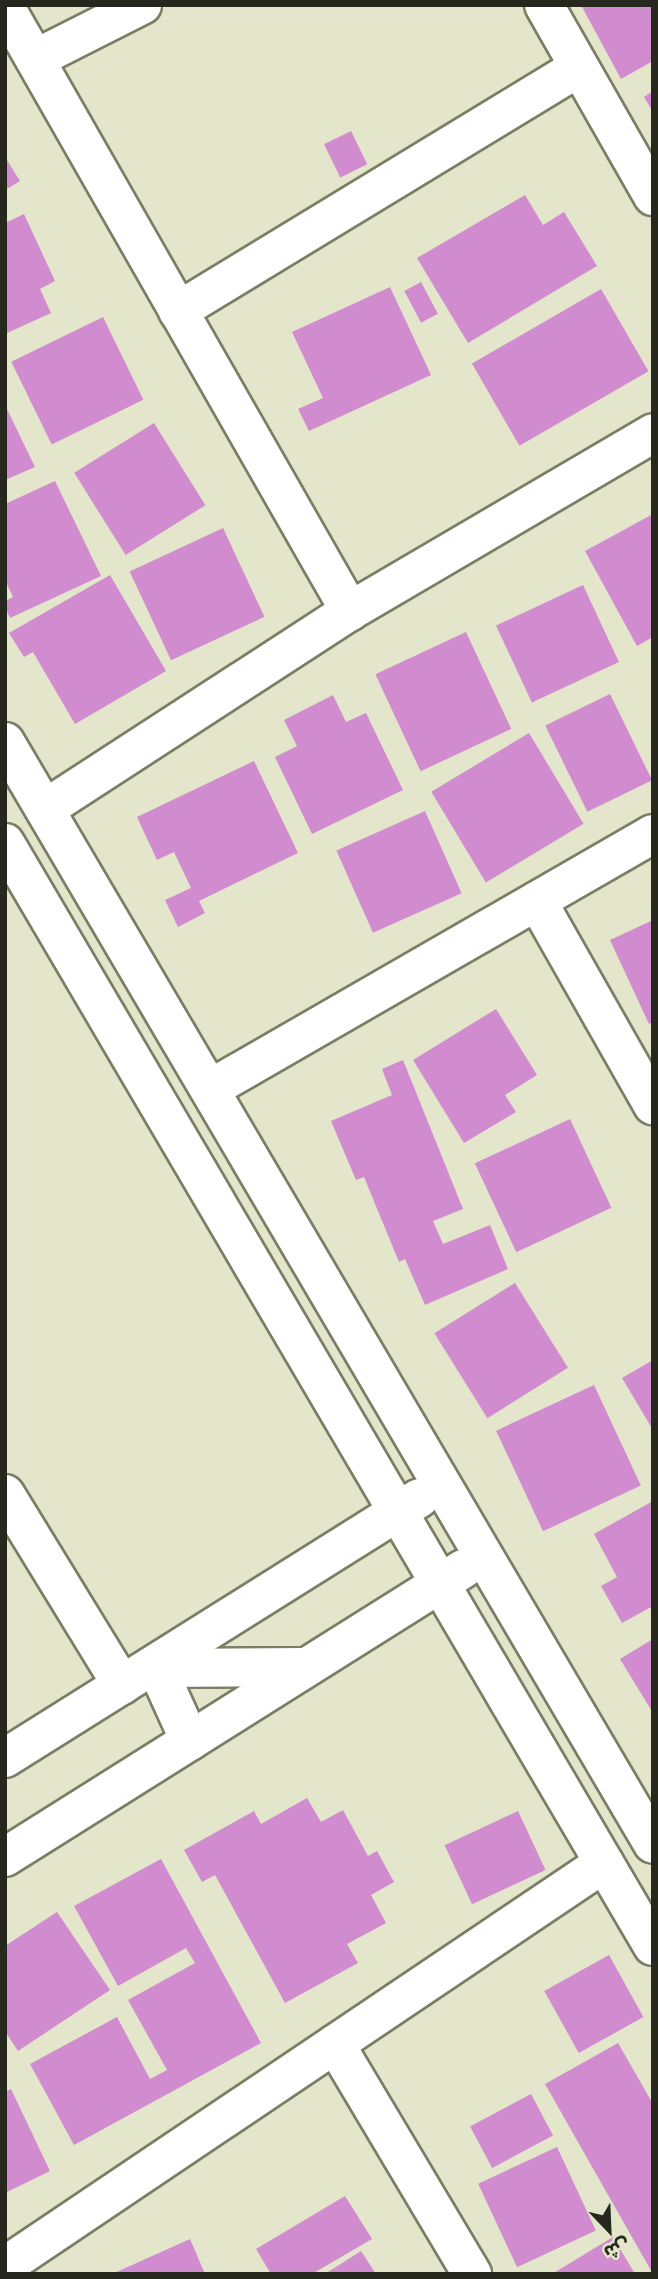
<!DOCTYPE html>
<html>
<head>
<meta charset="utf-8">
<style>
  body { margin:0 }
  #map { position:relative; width:658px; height:2279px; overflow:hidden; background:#e3e6cb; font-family:"Exo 2","Noto Sans Arabic",sans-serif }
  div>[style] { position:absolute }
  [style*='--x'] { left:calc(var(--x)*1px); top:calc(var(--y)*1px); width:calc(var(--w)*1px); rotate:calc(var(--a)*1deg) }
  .building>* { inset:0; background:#d18bcf; transform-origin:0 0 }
  .roads { filter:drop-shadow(2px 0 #7b7d64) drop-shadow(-2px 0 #7b7d64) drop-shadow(0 2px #7b7d64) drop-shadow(0 -2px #7b7d64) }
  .minor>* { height:38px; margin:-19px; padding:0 19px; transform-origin:19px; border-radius:19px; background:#fff }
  span { translate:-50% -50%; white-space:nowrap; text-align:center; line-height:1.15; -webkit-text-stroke:7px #e3e6cb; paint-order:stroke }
  .frame { position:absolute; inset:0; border:7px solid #26271d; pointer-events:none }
  .north { position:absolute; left:574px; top:2195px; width:70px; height:70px; -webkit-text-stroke:5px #e3e6cb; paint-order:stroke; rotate:157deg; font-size:19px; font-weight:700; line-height:28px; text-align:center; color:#26271d }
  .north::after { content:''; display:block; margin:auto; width:24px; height:32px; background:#26271d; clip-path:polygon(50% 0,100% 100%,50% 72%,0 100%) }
</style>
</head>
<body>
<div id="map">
  <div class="building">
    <i style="clip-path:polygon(581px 5px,653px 5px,653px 61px,621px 79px)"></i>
    <i style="clip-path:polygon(653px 91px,653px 112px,644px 97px)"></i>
    <i style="left:351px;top:131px;width:37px;height:30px;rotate:64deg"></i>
    <i style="clip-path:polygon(5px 157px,20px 181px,5px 190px)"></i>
    <i style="clip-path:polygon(525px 195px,543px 225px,564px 212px,597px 266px,468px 343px,417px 258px)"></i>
    <i style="clip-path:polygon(24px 214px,55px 281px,40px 289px,51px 313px,5px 334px,5px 223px)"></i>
    <i style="left:421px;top:282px;width:36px;height:19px;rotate:62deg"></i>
    <i style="clip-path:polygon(390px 287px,431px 375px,309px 431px,298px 409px,323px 398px,292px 332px)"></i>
    <i style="left:601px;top:289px;width:95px;height:149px;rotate:60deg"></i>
    <i style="left:103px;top:317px;width:92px;height:102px;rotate:64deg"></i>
    <i style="clip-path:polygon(5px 405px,35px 467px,5px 480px)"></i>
    <i style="left:154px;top:423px;width:97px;height:94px;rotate:58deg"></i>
    <i style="clip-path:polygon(55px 481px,101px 576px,10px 618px,5px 607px,5px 601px,13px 597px,5px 580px,5px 504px)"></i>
    <i style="clip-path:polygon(653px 514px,653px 637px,637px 646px,585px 551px)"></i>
    <i style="left:223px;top:528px;width:98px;height:103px;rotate:65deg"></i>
    <i style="clip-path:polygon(110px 575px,166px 671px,75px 724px,33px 652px,24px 657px,9px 633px)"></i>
    <i style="left:583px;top:585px;width:85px;height:96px;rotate:65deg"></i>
    <i style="left:466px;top:632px;width:107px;height:100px;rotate:65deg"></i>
    <i style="left:610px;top:694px;width:96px;height:72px;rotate:64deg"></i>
    <i style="clip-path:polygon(333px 695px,346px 722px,366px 713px,403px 790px,312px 834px,275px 757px,297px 746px,284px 720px)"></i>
    <i style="left:529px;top:733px;width:106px;height:114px;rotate:59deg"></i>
    <i style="clip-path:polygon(254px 761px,298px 853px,199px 901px,205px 913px,178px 927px,165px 900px,191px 888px,174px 852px,157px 860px,137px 817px)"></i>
    <i style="left:425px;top:811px;width:90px;height:97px;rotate:66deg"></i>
    <i style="clip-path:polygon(653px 920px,653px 1022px,649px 1024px,610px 940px)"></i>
    <i style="clip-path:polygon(496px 1009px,537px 1075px,505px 1095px,516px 1112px,464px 1143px,413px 1060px)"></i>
    <i style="clip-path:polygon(403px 1060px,463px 1209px,433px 1221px,443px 1244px,490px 1225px,508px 1269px,425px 1305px,405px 1259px,399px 1262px,364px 1177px,356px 1180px,331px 1121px,392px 1095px,382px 1069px)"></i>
    <i style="left:570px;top:1119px;width:98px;height:105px;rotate:65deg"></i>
    <i style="left:515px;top:1283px;width:100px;height:95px;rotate:58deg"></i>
    <i style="clip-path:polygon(653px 1360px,653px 1430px,622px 1378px)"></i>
    <i style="left:594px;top:1385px;width:111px;height:108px;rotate:65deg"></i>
    <i style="clip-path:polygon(653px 1501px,653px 1606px,622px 1623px,601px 1586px,617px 1577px,594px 1534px)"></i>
    <i style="clip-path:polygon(653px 1639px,653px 1713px,620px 1659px)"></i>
    <i style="clip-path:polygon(307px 1798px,321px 1822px,343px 1810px,368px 1856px,377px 1851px,394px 1882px,371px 1895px,386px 1923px,347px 1944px,358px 1963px,285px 2003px,215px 1875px,202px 1882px,184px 1850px,254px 1811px,261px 1824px)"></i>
    <i style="left:518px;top:1811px;width:65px;height:81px;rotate:65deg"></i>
    <i style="clip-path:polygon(161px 1859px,261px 2043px,74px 2145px,30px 2064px,117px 2017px,150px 2079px,167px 2070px,128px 2000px,195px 1963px,186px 1948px,118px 1986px,74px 1906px)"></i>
    <i style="clip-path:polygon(57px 1912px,110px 1990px,18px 2051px,5px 2031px,5px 1946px)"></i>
    <i style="left:609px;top:1955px;width:71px;height:74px;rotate:61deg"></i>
    <i style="clip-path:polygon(618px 2043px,653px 2104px,653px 2274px,545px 2084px)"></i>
    <i style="clip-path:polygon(11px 2089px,50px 2171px,5px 2193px,5px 2092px)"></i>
    <i style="left:531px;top:2094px;width:47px;height:69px;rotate:62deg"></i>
    <i style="left:557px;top:2147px;width:92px;height:87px;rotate:65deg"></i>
    <i style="clip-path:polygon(345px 2196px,372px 2239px,312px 2274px,271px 2274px,256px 2249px)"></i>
    <i style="clip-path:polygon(613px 2237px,635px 2274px,552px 2274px)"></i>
    <i style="clip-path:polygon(190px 2239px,205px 2274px,112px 2274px)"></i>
    <i style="clip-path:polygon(361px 2251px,376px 2274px,325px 2274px)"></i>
  </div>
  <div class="roads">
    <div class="minor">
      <i style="--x:544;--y:5;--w:220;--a:60.3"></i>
      <i style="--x:5;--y:7;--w:696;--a:60.27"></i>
      <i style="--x:35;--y:59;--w:120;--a:-26.8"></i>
      <i style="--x:178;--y:311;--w:469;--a:-31.3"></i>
      <i style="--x:5;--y:742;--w:1278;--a:59.54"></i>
      <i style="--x:45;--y:809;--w:364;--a:-33"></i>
      <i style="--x:350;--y:611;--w:351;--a:-30.4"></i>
      <i style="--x:5;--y:843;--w:1279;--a:59.57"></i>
      <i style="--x:537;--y:901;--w:235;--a:60.4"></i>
      <i style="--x:210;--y:1089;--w:511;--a:-29.93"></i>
      <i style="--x:5;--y:1494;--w:224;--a:58.5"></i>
      <i style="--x:190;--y:1741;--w:80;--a:-114.3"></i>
      <i style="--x:157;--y:1668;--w:149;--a:-0.4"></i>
      <i style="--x:5;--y:1758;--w:489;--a:-32.1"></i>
      <i style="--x:5;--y:1857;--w:541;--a:-32.16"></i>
      <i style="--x:335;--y:2044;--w:268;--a:59.2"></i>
      <i style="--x:5;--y:2266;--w:722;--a:-33.93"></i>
    </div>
  </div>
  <div class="frame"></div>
  <div class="north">ش</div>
</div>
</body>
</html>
